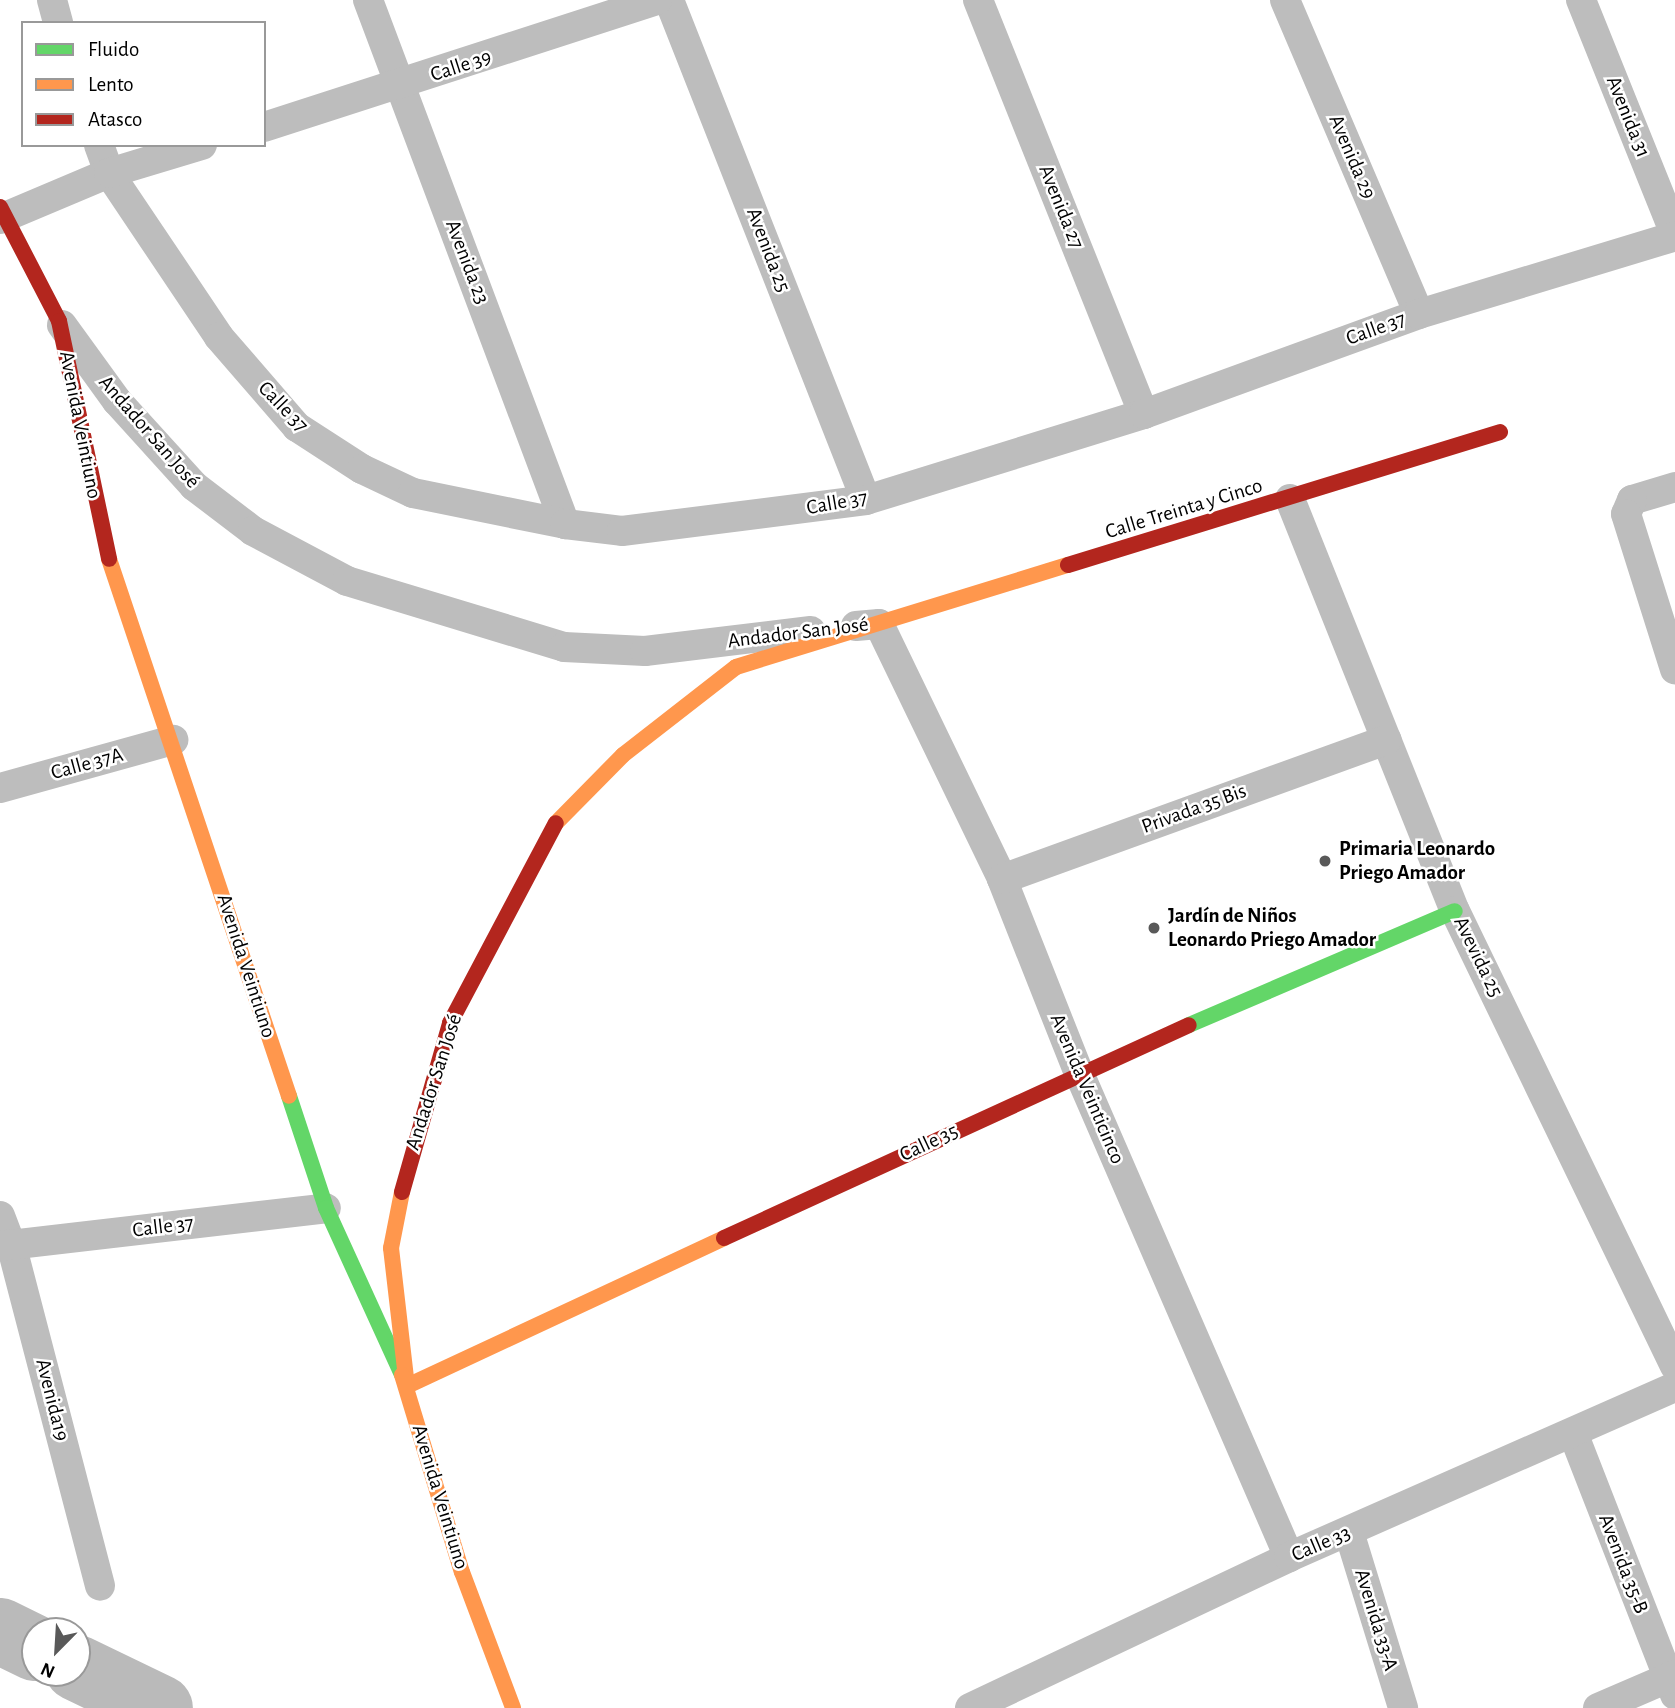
<!DOCTYPE html>
<html>
<head>
<meta charset="utf-8">
<style>
  body { margin:0 }
  #map { position:relative; width:1675px; height:1708px; overflow:hidden; background:#fff; font-family:"Alegreya Sans",sans-serif }
  div>[style] { position:absolute }
  [style*='--x'] { left:calc(var(--x)*1px); top:calc(var(--y)*1px); width:calc(var(--w)*1px); rotate:calc(var(--a)*1deg) }
  .river>* { height:66px; margin:-33px; padding:0 33px; transform-origin:33px; border-radius:33px; background:#bababa }
  .street>* { height:30px; margin:-15px; padding:0 15px; transform-origin:15px; border-radius:15px; background:#bdbdbd }
  .fast>* { height:16px; margin:-8px; padding:0 8px; transform-origin:8px; border-radius:8px; background:#63d668 }
  .slow>* { height:16px; margin:-8px; padding:0 8px; transform-origin:8px; border-radius:8px; background:#ff974d }
  .jam>* { height:16px; margin:-8px; padding:0 8px; transform-origin:8px; border-radius:8px; background:#b3261e }
  .dots>* { width:19px; height:19px; translate:-50% -50%; box-sizing:border-box; border:4px solid #fff; border-radius:50% }
  span { translate:-50% -50%; white-space:nowrap; text-align:center; line-height:1.15; -webkit-text-stroke:5px #fff; paint-order:stroke }
  .street-label { font-size:21px; color:#000 }
  .poi-label { font-size:21px; color:#000; font-weight:700 }
  .left { translate:0 -50%; text-align:left }
  .legend { position:absolute; left:21px; top:21px; width:245px; height:126px; box-sizing:border-box; background:#fff; border:2px solid #999; margin:0; padding:9px 12px; list-style:none; font-size:21px; color:#000 }
  .legend li { display:flex; align-items:center; gap:14px; height:35px }
  .legend b { width:35px; border:2px solid #999 }
  .north { position:absolute; left:21px; top:1617px; width:70px; height:70px; box-sizing:border-box; background:#fff; border:2px solid #999; border-radius:50%; rotate:204deg; font-size:19px; font-weight:700; line-height:28px; text-align:center; color:#000 }
  .north::after { content:''; display:block; margin:auto; width:24px; height:32px; background:#595959; clip-path:polygon(50% 0,100% 100%,50% 72%,0 100%) }
</style>
</head>
<body>
<div id="map">
  <div class="river">
    <i style="--x:0;--y:1631;--w:39;--a:26"></i>
    <i style="--x:77;--y:1668;--w:92;--a:25.7"></i>
  </div>
  <div class="street">
    <i style="--x:52;--y:0;--w:24;--a:75"></i>
    <i style="--x:368;--y:0;--w:560;--a:69.4"></i>
    <i style="--x:669;--y:0;--w:537;--a:68.5"></i>
    <i style="--x:978;--y:0;--w:446;--a:68.2"></i>
    <i style="--x:1285;--y:0;--w:341;--a:66.9"></i>
    <i style="--x:1581;--y:0;--w:252;--a:68.1"></i>
    <i style="--x:264;--y:127;--w:413;--a:-17.9"></i>
    <i style="--x:99;--y:145;--w:30;--a:70"></i>
    <i style="--x:109;--y:173;--w:197;--a:56.1"></i>
    <i style="--x:219;--y:337;--w:119;--a:49.1"></i>
    <i style="--x:297;--y:427;--w:77;--a:32.9"></i>
    <i style="--x:362;--y:469;--w:56;--a:25.2"></i>
    <i style="--x:413;--y:493;--w:155;--a:11.5"></i>
    <i style="--x:565;--y:524;--w:57;--a:7"></i>
    <i style="--x:622;--y:531;--w:246;--a:-7.2"></i>
    <i style="--x:866;--y:500;--w:291;--a:-17.2"></i>
    <i style="--x:1144;--y:414;--w:293;--a:-20"></i>
    <i style="--x:1419;--y:314;--w:268;--a:-16.9"></i>
    <i style="--x:0;--y:219;--w:118;--a:-22.9"></i>
    <i style="--x:109;--y:173;--w:97;--a:-16.8"></i>
    <i style="--x:62;--y:325;--w:94;--a:54.1"></i>
    <i style="--x:117;--y:401;--w:115;--a:47.8"></i>
    <i style="--x:194;--y:486;--w:74;--a:37.3"></i>
    <i style="--x:253;--y:531;--w:106;--a:28"></i>
    <i style="--x:347;--y:581;--w:227;--a:16.9"></i>
    <i style="--x:564;--y:647;--w:81;--a:2.8"></i>
    <i style="--x:645;--y:651;--w:167;--a:-6.9"></i>
    <i style="--x:1675;--y:487;--w:45;--a:163.2"></i>
    <i style="--x:1632;--y:500;--w:15;--a:113"></i>
    <i style="--x:1626;--y:514;--w:163;--a:72.5"></i>
    <i style="--x:1290;--y:499;--w:444;--a:68.2"></i>
    <i style="--x:1455;--y:911;--w:505;--a:64.2"></i>
    <i style="--x:856;--y:626;--w:23;--a:-5"></i>
    <i style="--x:879;--y:624;--w:283;--a:64.2"></i>
    <i style="--x:1002;--y:879;--w:209;--a:68.4"></i>
    <i style="--x:1079;--y:1073;--w:528;--a:66.54"></i>
    <i style="--x:0;--y:788;--w:180;--a:-15.5"></i>
    <i style="--x:1002;--y:879;--w:409;--a:-19.9"></i>
    <i style="--x:0;--y:1216;--w:30;--a:69"></i>
    <i style="--x:11;--y:1244;--w:353;--a:75.4"></i>
    <i style="--x:0;--y:1246;--w:328;--a:-6.6"></i>
    <i style="--x:1573;--y:1433;--w:281;--a:68.7"></i>
    <i style="--x:1349;--y:1532;--w:184;--a:72.9"></i>
    <i style="--x:970;--y:1708;--w:353;--a:-25.3"></i>
    <i style="--x:1289;--y:1557;--w:422;--a:-23.8"></i>
    <i style="--x:1598;--y:1708;--w:84;--a:-23.2"></i>
  </div>
  <div class="fast">
    <i style="--x:1189;--y:1025;--w:289;--a:-23.2"></i>
    <i style="--x:289;--y:1096;--w:118;--a:71.7"></i>
    <i style="--x:326;--y:1208;--w:183;--a:65.5"></i>
  </div>
  <div class="slow">
    <i style="--x:109;--y:559;--w:566;--a:71.47"></i>
    <i style="--x:556;--y:823;--w:95;--a:-45.4"></i>
    <i style="--x:623;--y:755;--w:143;--a:-37.9"></i>
    <i style="--x:736;--y:667;--w:347;--a:-17.1"></i>
    <i style="--x:402;--y:1192;--w:57;--a:101.1"></i>
    <i style="--x:391;--y:1248;--w:139;--a:83.4"></i>
    <i style="--x:407;--y:1386;--w:350;--a:-25"></i>
    <i style="--x:402;--y:1375;--w:206;--a:73.1"></i>
    <i style="--x:462;--y:1572;--w:145;--a:69.4"></i>
  </div>
  <div class="jam">
    <i style="--x:0;--y:207;--w:128;--a:62.6"></i>
    <i style="--x:59;--y:321;--w:243;--a:78.1"></i>
    <i style="--x:1068;--y:565;--w:452;--a:-17.1"></i>
    <i style="--x:402;--y:1192;--w:176;--a:-74.1"></i>
    <i style="--x:450;--y:1023;--w:226;--a:-62.1"></i>
    <i style="--x:724;--y:1238;--w:511;--a:-24.61"></i>
  </div>
  <div class="dots">
    <i style="left:1325px;top:861px;background:#595959"></i>
    <i style="left:1154px;top:928px;background:#595959"></i>
  </div>
  <div class="street-label">
    <span style="left:461px;top:66px;rotate:-18deg">Calle 39</span>
    <span style="left:1628px;top:117px;rotate:68deg">Avenida 31</span>
    <span style="left:1352px;top:157px;rotate:67deg">Avenida 29</span>
    <span style="left:1061px;top:207px;rotate:68deg">Avenida 27</span>
    <span style="left:768px;top:250px;rotate:69deg">Avenida 25</span>
    <span style="left:467px;top:262px;rotate:69deg">Avenida 23</span>
    <span style="left:1376px;top:329px;rotate:-20deg">Calle 37</span>
    <span style="left:283px;top:407px;rotate:46deg">Calle 37</span>
    <span style="left:80px;top:425px;rotate:79deg">Avenida Veintiuno</span>
    <span style="left:149px;top:432px;rotate:49deg">Andador San José</span>
    <span style="left:837px;top:503px;rotate:-10deg">Calle 37</span>
    <span style="left:1184px;top:509px;rotate:-17deg">Calle Treinta y Cinco</span>
    <span style="left:798px;top:633px;rotate:-7deg">Andador San José</span>
    <span style="left:87px;top:764px;rotate:-15deg">Calle 37A</span>
    <span style="left:1194px;top:809px;rotate:-20deg">Privada 35 Bis</span>
    <span style="left:1478px;top:957px;rotate:64deg">Avevida 25</span>
    <span style="left:246px;top:966px;rotate:72deg">Avenida Veintiuno</span>
    <span style="left:434px;top:1082px;rotate:-72deg">Andador San José</span>
    <span style="left:1087px;top:1089px;rotate:67deg">Avenida Veinticinco</span>
    <span style="left:929px;top:1143px;rotate:-25deg">Calle 35</span>
    <span style="left:163px;top:1227px;rotate:-7deg">Calle 37</span>
    <span style="left:52px;top:1400px;rotate:76deg">Avenida19</span>
    <span style="left:440px;top:1497px;rotate:73deg">Avenida Veintiuno</span>
    <span style="left:1321px;top:1544px;rotate:-23deg">Calle 33</span>
    <span style="left:1623px;top:1564px;rotate:69deg">Avenida 35-B</span>
    <span style="left:1376px;top:1620px;rotate:73deg">Avenida 33-A</span>
  </div>
  <div class="poi-label">
    <span class="left" style="left:1339px;top:861px">Primaria Leonardo<br>Priego Amador</span>
    <span class="left" style="left:1168px;top:928px">Jardín de Niños<br>Leonardo Priego Amador</span>
  </div>
  <ul class="legend">
  <li><b style="height:9px;background:#63d668"></b>Fluido</li>
  <li><b style="height:9px;background:#ff974d"></b>Lento</li>
  <li><b style="height:9px;background:#b3261e"></b>Atasco</li>
  </ul>
  <div class="north">N</div>
</div>
</body>
</html>
